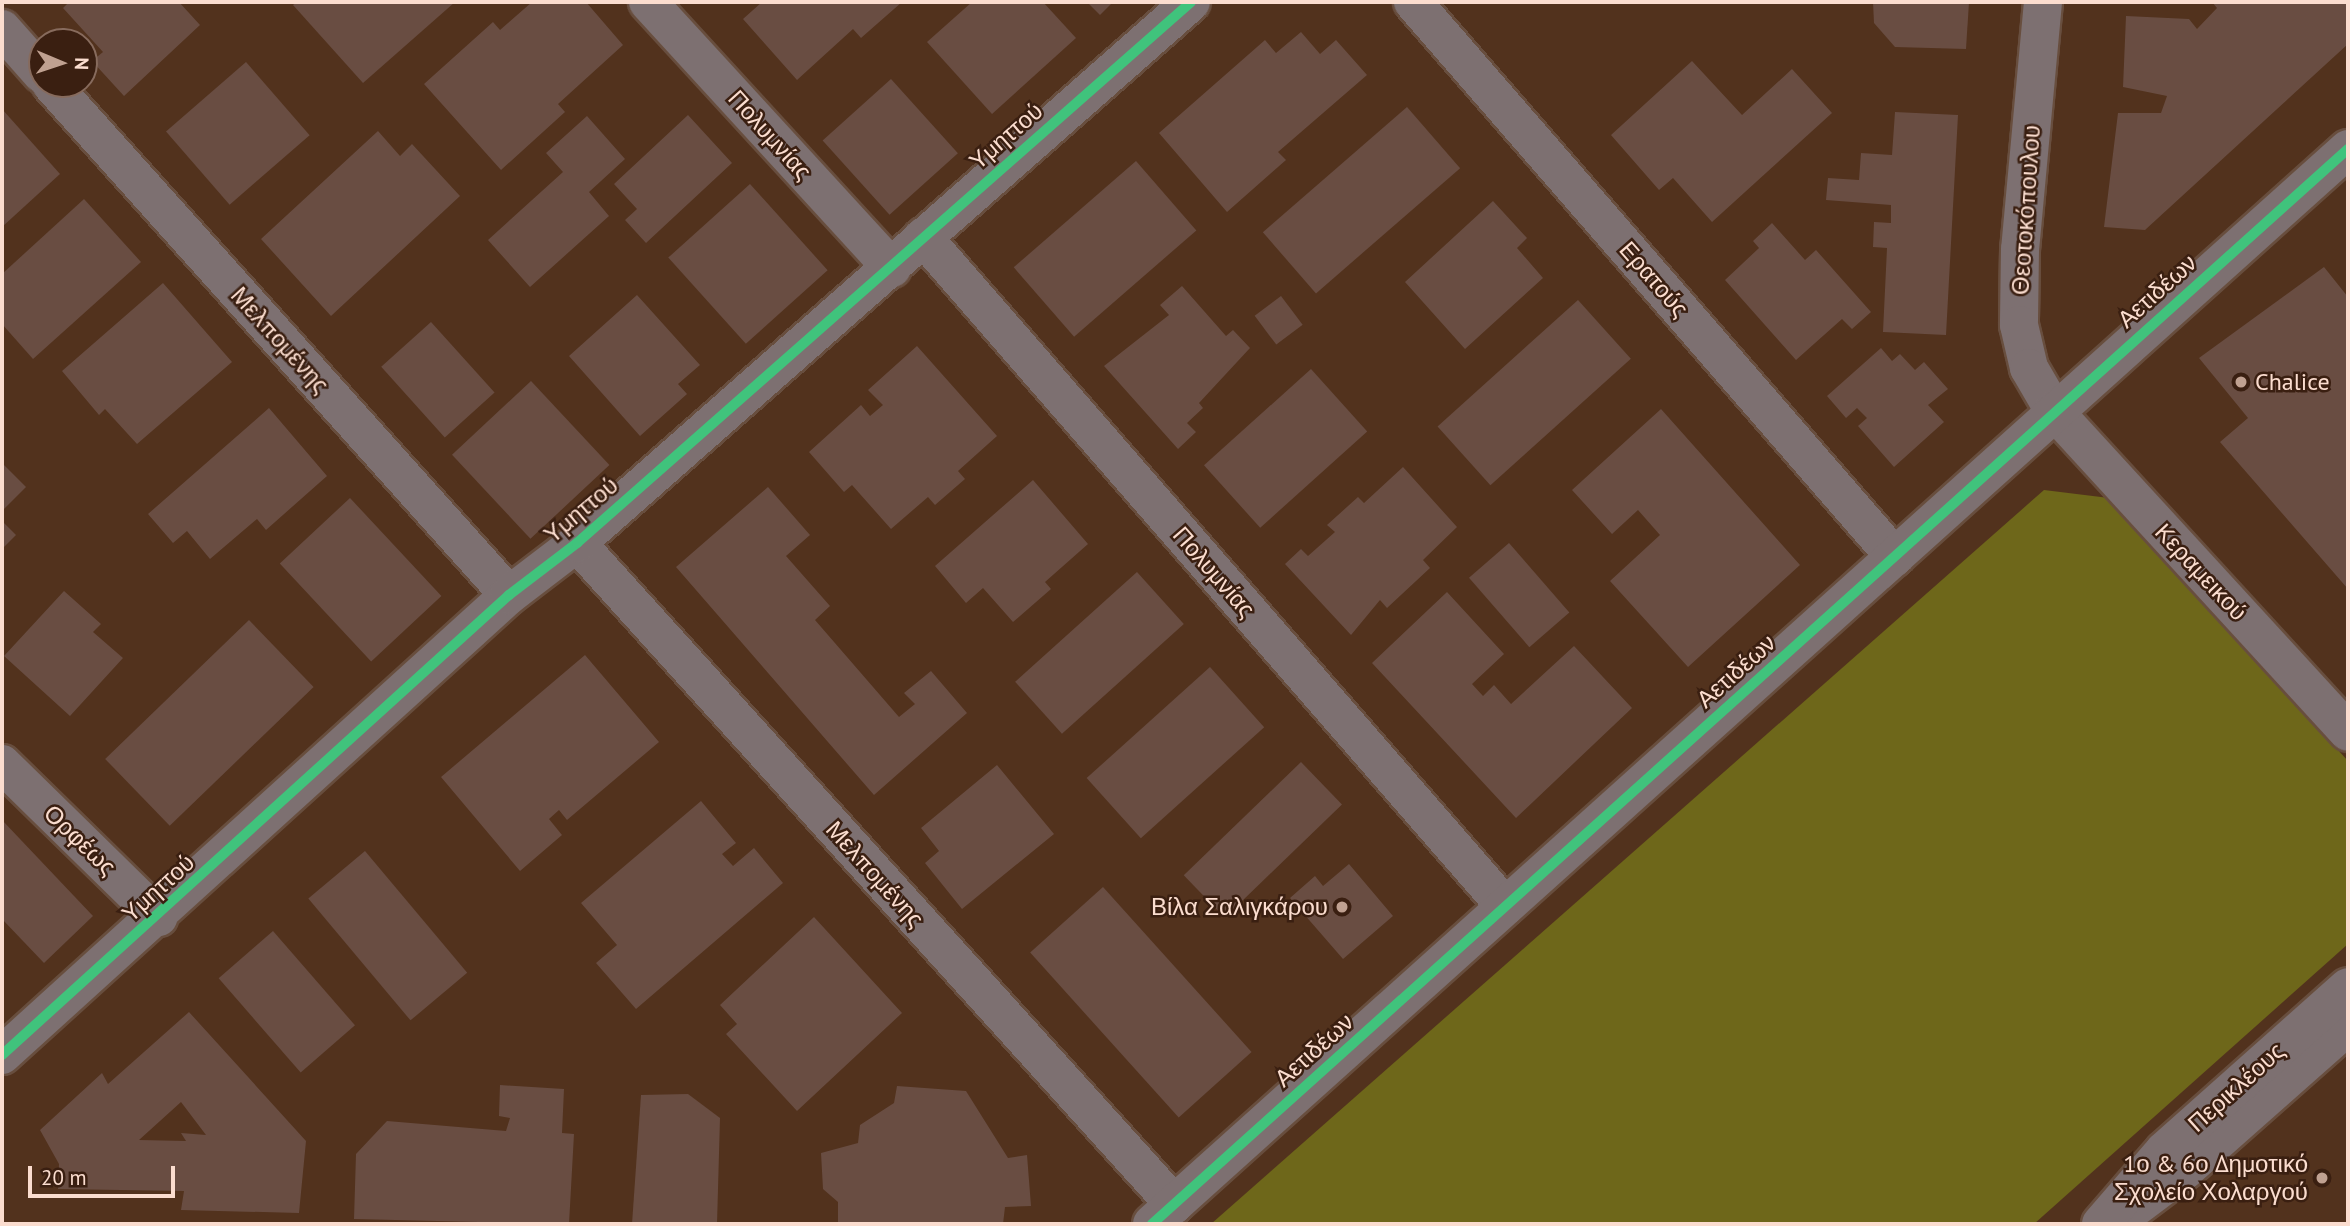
<!DOCTYPE html>
<html>
<head>
<meta charset="utf-8">
<style>
  body { margin:0 }
  #map { position:relative; width:2350px; height:1226px; overflow:hidden; background:#52321d; font-family:"PT Sans",sans-serif }
  div>[style] { position:absolute }
  [style*='--x'] { left:calc(var(--x)*1px); top:calc(var(--y)*1px); width:calc(var(--w)*1px); rotate:calc(var(--a)*1deg) }
  .green>* { inset:0; background:#6e671a }
  .building>* { inset:0; background:#694d42; transform-origin:0 0 }
  .roads { filter:drop-shadow(2px 0 #684e3e) drop-shadow(-2px 0 #684e3e) drop-shadow(0 2px #684e3e) drop-shadow(0 -2px #684e3e) }
  .minor>* { height:38px; margin:-19px; padding:0 19px; transform-origin:19px; border-radius:19px; background:#7d7071 }
  .cycleway>* { height:10px; margin:-5px; padding:0 5px; transform-origin:5px; border-radius:5px; background:#40c37c }
  .dots>* { width:19px; height:19px; translate:-50% -50%; box-sizing:border-box; border:4px solid #3a1f11; border-radius:50% }
  span { translate:-50% -50%; white-space:nowrap; text-align:center; line-height:1.15; -webkit-text-stroke:5px #3a1f11; paint-order:stroke }
  .street-label { font-size:24px; color:#fbddcf }
  .poi-label { font-size:24px; color:#fbddcf }
  .left { translate:0 -50%; text-align:left }
  .right { translate:-100% -50%; text-align:right }
  .frame { position:absolute; inset:0; border:4px solid #fbddcf; pointer-events:none }
  .north { position:absolute; left:28px; top:28px; width:70px; height:70px; box-sizing:border-box; background:#3a1f11; border:2px solid #876b5d; border-radius:50%; rotate:92deg; font-size:19px; font-weight:700; line-height:28px; text-align:center; color:#fbddcf }
  .north::after { content:''; display:block; margin:auto; width:24px; height:32px; background:#c0a191; clip-path:polygon(50% 0,100% 100%,50% 72%,0 100%) }
  .scale { position:absolute; left:28px; top:1166px; width:147px; height:32px; box-sizing:border-box; border:4px solid #fbddcf; border-top:0; padding-left:9px; font-size:21px; line-height:24px; white-space:nowrap; color:#fbddcf; -webkit-text-stroke:5px #3a1f11; paint-order:stroke }
</style>
</head>
<body>
<div id="map">
  <div class="green">
    <i style="clip-path:polygon(2044px 490px,2109px 498px,2348px 761px,2348px 944px,2034px 1224px,1211px 1224px)"></i>
  </div>
  <div class="building">
    <i style="clip-path:polygon(69px 2px,179px 2px,200px 25px,124px 96px,92px 61px,103px 52px,63px 8px)"></i>
    <i style="clip-path:polygon(297px 2px,455px 2px,363px 83px,293px 5px)"></i>
    <i style="clip-path:polygon(532px 2px,586px 2px,623px 45px,558px 104px,565px 112px,501px 170px,424px 84px,493px 22px,500px 30px)"></i>
    <i style="clip-path:polygon(762px 2px,902px 2px,861px 38px,853px 29px,797px 80px,743px 19px)"></i>
    <i style="clip-path:polygon(972px 2px,1043px 2px,1076px 38px,992px 114px,927px 42px)"></i>
    <i style="clip-path:polygon(1087px 2px,1113px 2px,1100px 15px)"></i>
    <i style="clip-path:polygon(1873px 2px,1969px 2px,1966px 49px,1895px 47px,1874px 23px)"></i>
    <i style="clip-path:polygon(2212px 2px,2348px 2px,2348px 44px,2145px 230px,2104px 227px,2118px 113px,2161px 113px,2167px 96px,2123px 87px,2126px 16px,2189px 19px,2197px 29px,2217px 8px)"></i>
    <i style="clip-path:polygon(1301px 32px,1320px 54px,1336px 40px,1367px 75px,1278px 152px,1286px 160px,1227px 212px,1159px 133px,1265px 40px,1276px 53px)"></i>
    <i style="clip-path:polygon(1692px 61px,1742px 115px,1792px 69px,1832px 113px,1712px 222px,1673px 178px,1659px 190px,1611px 135px)"></i>
    <i style="left:246px;top:62px;width:97px;height:106px;rotate:49deg"></i>
    <i style="left:891px;top:79px;width:100px;height:92px;rotate:48deg"></i>
    <i style="left:1407px;top:107px;width:81px;height:191px;rotate:49deg"></i>
    <i style="clip-path:polygon(2px 109px,60px 174px,2px 227px)"></i>
    <i style="clip-path:polygon(1895px 112px,1958px 115px,1946px 335px,1883px 332px,1887px 248px,1873px 247px,1874px 222px,1891px 223px,1891px 205px,1826px 200px,1828px 178px,1859px 180px,1861px 153px,1892px 155px)"></i>
    <i style="clip-path:polygon(688px 115px,732px 163px,646px 243px,625px 220px,637px 209px,614px 184px)"></i>
    <i style="clip-path:polygon(587px 116px,625px 159px,589px 192px,609px 216px,530px 287px,488px 240px,563px 172px,546px 153px)"></i>
    <i style="clip-path:polygon(378px 131px,400px 156px,412px 144px,460px 196px,331px 316px,261px 239px)"></i>
    <i style="left:1136px;top:161px;width:92px;height:162px;rotate:49deg"></i>
    <i style="left:750px;top:184px;width:116px;height:110px;rotate:48deg"></i>
    <i style="clip-path:polygon(84px 199px,141px 262px,33px 359px,2px 324px,2px 274px)"></i>
    <i style="clip-path:polygon(1493px 201px,1527px 238px,1517px 248px,1543px 278px,1465px 349px,1405px 282px)"></i>
    <i style="clip-path:polygon(1772px 223px,1805px 260px,1816px 250px,1871px 312px,1852px 329px,1842px 319px,1796px 360px,1725px 280px,1759px 248px,1753px 241px)"></i>
    <i style="clip-path:polygon(2324px 267px,2348px 297px,2348px 589px,2220px 442px,2248px 418px,2199px 358px)"></i>
    <i style="clip-path:polygon(163px 283px,232px 362px,137px 444px,105px 409px,99px 415px,62px 371px)"></i>
    <i style="clip-path:polygon(1182px 286px,1226px 336px,1233px 330px,1250px 348px,1199px 403px,1203px 408px,1187px 423px,1196px 432px,1178px 449px,1104px 366px,1169px 315px,1160px 305px)"></i>
    <i style="clip-path:polygon(637px 295px,700px 365px,678px 384px,687px 394px,640px 436px,569px 356px)"></i>
    <i style="left:1281px;top:296px;width:36px;height:33px;rotate:53deg"></i>
    <i style="left:1578px;top:300px;width:79px;height:189px;rotate:48deg"></i>
    <i style="left:431px;top:322px;width:95px;height:67px;rotate:48deg"></i>
    <i style="clip-path:polygon(917px 346px,997px 436px,958px 471px,965px 479px,935px 505px,928px 497px,891px 529px,852px 485px,844px 492px,809px 452px,861px 405px,870px 416px,883px 405px,868px 390px)"></i>
    <i style="clip-path:polygon(1881px 348px,1892px 361px,1900px 354px,1915px 370px,1924px 362px,1948px 389px,1928px 405px,1944px 422px,1894px 467px,1858px 426px,1867px 418px,1857px 408px,1846px 418px,1827px 396px)"></i>
    <i style="left:1311px;top:369px;width:84px;height:144px;rotate:48deg"></i>
    <i style="left:531px;top:381px;width:115px;height:108px;rotate:47deg"></i>
    <i style="clip-path:polygon(269px 408px,327px 476px,266px 530px,257px 519px,210px 559px,187px 531px,173px 543px,148px 514px)"></i>
    <i style="clip-path:polygon(1661px 409px,1800px 565px,1688px 667px,1610px 581px,1660px 535px,1638px 510px,1612px 534px,1572px 490px)"></i>
    <i style="clip-path:polygon(2px 463px,26px 487px,2px 511px)"></i>
    <i style="clip-path:polygon(1403px 467px,1457px 527px,1423px 560px,1430px 568px,1387px 608px,1380px 600px,1351px 635px,1285px 564px,1301px 549px,1308px 556px,1335px 532px,1327px 525px,1358px 497px,1364px 503px)"></i>
    <i style="clip-path:polygon(1033px 480px,1088px 544px,1045px 582px,1051px 589px,1013px 622px,983px 588px,966px 603px,935px 566px)"></i>
    <i style="clip-path:polygon(768px 487px,810px 535px,786px 556px,830px 606px,815px 620px,899px 717px,915px 704px,904px 693px,931px 671px,967px 713px,874px 795px,676px 567px)"></i>
    <i style="left:350px;top:498px;width:134px;height:96px;rotate:47deg"></i>
    <i style="clip-path:polygon(2px 521px,16px 535px,2px 549px)"></i>
    <i style="left:1509px;top:543px;width:92px;height:53px;rotate:49deg"></i>
    <i style="left:1137px;top:572px;width:70px;height:164px;rotate:48deg"></i>
    <i style="clip-path:polygon(64px 591px,101px 624px,93px 632px,123px 658px,70px 716px,4px 656px)"></i>
    <i style="clip-path:polygon(1447px 592px,1504px 654px,1472px 684px,1483px 696px,1494px 685px,1511px 704px,1574px 646px,1632px 708px,1516px 818px,1372px 663px)"></i>
    <i style="left:249px;top:620px;width:93px;height:200px;rotate:46deg"></i>
    <i style="clip-path:polygon(585px 655px,659px 742px,567px 820px,559px 810px,549px 819px,562px 835px,520px 871px,441px 777px)"></i>
    <i style="left:1210px;top:667px;width:81px;height:166px;rotate:48deg"></i>
    <i style="left:1301px;top:762px;width:59px;height:163px;rotate:46deg"></i>
    <i style="clip-path:polygon(997px 765px,1054px 834px,962px 909px,925px 863px,939px 851px,921px 828px)"></i>
    <i style="clip-path:polygon(701px 801px,736px 843px,722px 854px,733px 866px,754px 848px,783px 883px,636px 1009px,596px 963px,617px 945px,581px 903px)"></i>
    <i style="clip-path:polygon(2px 820px,93px 916px,44px 963px,2px 919px)"></i>
    <i style="left:365px;top:851px;width:159px;height:74px;rotate:50deg"></i>
    <i style="clip-path:polygon(1349px 864px,1393px 916px,1343px 959px,1290px 898px,1315px 876px,1323px 886px)"></i>
    <i style="left:1103px;top:887px;width:222px;height:98px;rotate:48deg"></i>
    <i style="clip-path:polygon(814px 917px,902px 1013px,797px 1111px,726px 1034px,737px 1024px,720px 1005px)"></i>
    <i style="left:273px;top:931px;width:125px;height:72px;rotate:49deg"></i>
    <i style="clip-path:polygon(evenodd,189px 1012px,306px 1141px,299px 1213px,181px 1210px,184px 1191px,58px 1189px,59px 1164px,40px 1130px,102px 1073px,108px 1084px,189px 1012px,181px 1102px,206px 1135px,181px 1133px,186px 1141px,139px 1140px,181px 1102px)"></i>
    <i style="clip-path:polygon(500px 1085px,564px 1089px,562px 1133px,574px 1134px,569px 1224px,354px 1219px,356px 1154px,387px 1121px,506px 1131px,510px 1118px,499px 1116px)"></i>
    <i style="clip-path:polygon(897px 1086px,966px 1091px,1008px 1158px,1027px 1155px,1031px 1206px,1005px 1207px,1003px 1224px,838px 1224px,838px 1202px,823px 1189px,821px 1153px,858px 1143px,860px 1125px,894px 1103px)"></i>
    <i style="clip-path:polygon(688px 1094px,720px 1118px,717px 1224px,632px 1224px,641px 1095px)"></i>
  </div>
  <div class="roads">
    <div class="minor">
      <i style="--x:648;--y:2;--w:361;--a:47.5"></i>
      <i style="--x:1413;--y:2;--w:735;--a:49.03"></i>
      <i style="--x:2043;--y:2;--w:248;--a:95.3"></i>
      <i style="--x:2020;--y:249;--w:76;--a:90.8"></i>
      <i style="--x:2019;--y:325;--w:44;--a:76.9"></i>
      <i style="--x:2029;--y:368;--w:50;--a:59.8"></i>
      <i style="--x:2054;--y:411;--w:435;--a:47.5"></i>
      <i style="--x:2;--y:29;--w:60;--a:48.4"></i>
      <i style="--x:51;--y:84;--w:686;--a:48.13"></i>
      <i style="--x:923;--y:237;--w:887;--a:48.98"></i>
      <i style="--x:577;--y:543;--w:891;--a:47.91"></i>
      <i style="--x:2;--y:764;--w:219;--a:44.4"></i>
      <i style="--x:2;--y:1055;--w:685;--a:-42.22"></i>
      <i style="--x:509;--y:595;--w:86;--a:-37.4"></i>
      <i style="--x:577;--y:543;--w:818;--a:-41.38"></i>
      <i style="--x:2137;--y:1206;--w:60;--a:-36.9"></i>
      <i style="--x:2185;--y:1170;--w:217;--a:-41.5"></i>
      <i style="--x:1152;--y:1224;--w:1608;--a:-41.95"></i>
      <i style="--x:2101;--y:1224;--w:96;--a:-49.2"></i>
      <i style="--x:2164;--y:1151;--w:246;--a:-41.7"></i>
    </div>
  </div>
  <div class="cycleway">
    <i style="--x:2;--y:1055;--w:685;--a:-42.22"></i>
    <i style="--x:509;--y:595;--w:86;--a:-37.4"></i>
    <i style="--x:577;--y:543;--w:818;--a:-41.38"></i>
    <i style="--x:1152;--y:1224;--w:1608;--a:-41.95"></i>
  </div>
  <div class="dots">
    <i style="left:2241px;top:382px;background:#c0a191"></i>
    <i style="left:1342px;top:907px;background:#c0a191"></i>
    <i style="left:2322px;top:1178px;background:#c0a191"></i>
  </div>
  <div class="street-label">
    <span style="left:770px;top:135px;rotate:48deg">Πολυμνίας</span>
    <span style="left:1006px;top:136px;rotate:-41deg">Υμηττού</span>
    <span style="left:2026px;top:210px;rotate:-86deg">Θεοτοκόπουλου</span>
    <span style="left:1654px;top:279px;rotate:49deg">Ερατούς</span>
    <span style="left:2157px;top:291px;rotate:-42deg">Αετιδέων</span>
    <span style="left:280px;top:340px;rotate:48deg">Μελπομένης</span>
    <span style="left:581px;top:510px;rotate:-40deg">Υμηττού</span>
    <span style="left:1214px;top:572px;rotate:49deg">Πολυμνίας</span>
    <span style="left:2201px;top:572px;rotate:47deg">Κεραμεικού</span>
    <span style="left:1736px;top:671px;rotate:-42deg">Αετιδέων</span>
    <span style="left:80px;top:840px;rotate:44deg">Ορφέως</span>
    <span style="left:875px;top:874px;rotate:48deg">Μελπομένης</span>
    <span style="left:158px;top:888px;rotate:-42deg">Υμηττού</span>
    <span style="left:1314px;top:1050px;rotate:-42deg">Αετιδέων</span>
    <span style="left:2236px;top:1087px;rotate:-42deg">Περικλέους</span>
  </div>
  <div class="poi-label">
    <span class="left" style="left:2255px;top:382px">Chalice</span>
    <span class="right" style="left:1328px;top:907px">Βίλα Σαλιγκάρου</span>
    <span class="right" style="left:2308px;top:1178px">1ο &amp; 6ο Δημοτικό<br>Σχολείο Χολαργού</span>
  </div>
  <div class="frame"></div>
  <div class="north">N</div>
  <div class="scale">20 m</div>
</div>
</body>
</html>
